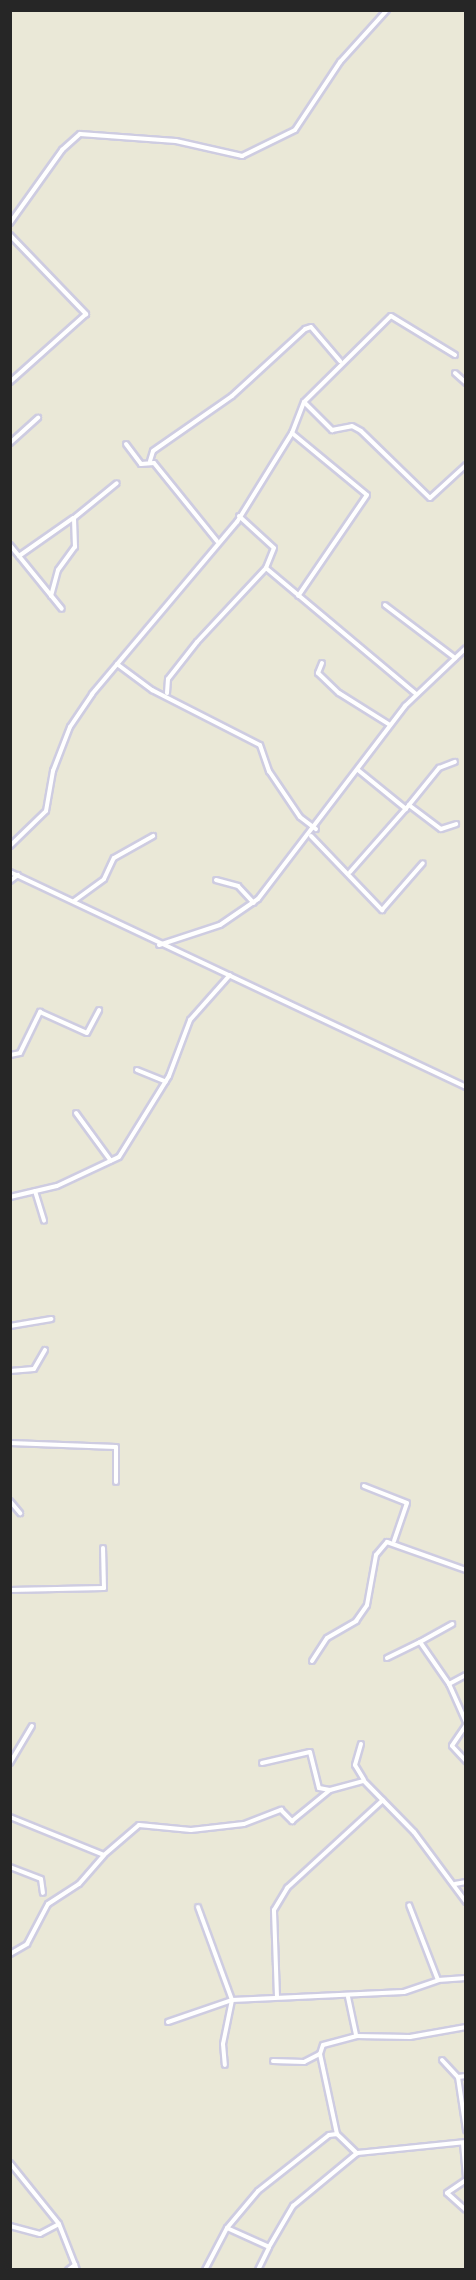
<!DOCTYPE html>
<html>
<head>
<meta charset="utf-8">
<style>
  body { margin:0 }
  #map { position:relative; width:476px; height:2280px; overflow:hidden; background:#eae8d7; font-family:Raleway,sans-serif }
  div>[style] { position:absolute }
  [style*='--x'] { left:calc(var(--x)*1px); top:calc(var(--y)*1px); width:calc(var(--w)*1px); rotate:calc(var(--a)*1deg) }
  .roads { filter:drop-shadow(2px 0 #cecce1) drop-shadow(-2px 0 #cecce1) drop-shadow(0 2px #cecce1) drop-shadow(0 -2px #cecce1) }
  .street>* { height:4px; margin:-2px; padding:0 2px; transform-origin:2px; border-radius:2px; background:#fff }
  span { translate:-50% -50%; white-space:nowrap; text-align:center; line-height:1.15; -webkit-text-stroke:5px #fff; paint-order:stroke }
  .frame { position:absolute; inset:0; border:12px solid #262626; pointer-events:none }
</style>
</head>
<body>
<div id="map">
  <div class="roads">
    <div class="street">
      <i style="--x:10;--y:223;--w:90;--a:-54.5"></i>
      <i style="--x:62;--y:150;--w:24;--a:-42"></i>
      <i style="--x:80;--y:134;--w:96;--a:4.2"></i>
      <i style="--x:176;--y:141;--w:68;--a:12.8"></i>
      <i style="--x:242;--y:156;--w:59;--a:-26.1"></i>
      <i style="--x:295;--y:130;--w:82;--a:-56.5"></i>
      <i style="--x:340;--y:62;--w:70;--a:-47.9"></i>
      <i style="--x:10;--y:235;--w:110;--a:46.1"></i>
      <i style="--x:86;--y:314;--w:102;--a:138.2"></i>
      <i style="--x:455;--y:373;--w:15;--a:42"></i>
      <i style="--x:304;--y:402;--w:40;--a:45"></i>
      <i style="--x:332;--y:430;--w:20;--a:-11"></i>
      <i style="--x:352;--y:426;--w:10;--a:29"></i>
      <i style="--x:361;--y:431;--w:96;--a:44.2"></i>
      <i style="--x:430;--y:498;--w:49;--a:-42.5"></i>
      <i style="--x:292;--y:433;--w:33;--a:-69"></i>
      <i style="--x:304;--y:402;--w:122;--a:-44.7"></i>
      <i style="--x:391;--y:316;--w:75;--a:31.4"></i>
      <i style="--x:10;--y:443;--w:38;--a:-42"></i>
      <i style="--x:126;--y:444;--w:25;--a:53"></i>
      <i style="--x:141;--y:464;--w:13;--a:-4"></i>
      <i style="--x:154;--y:463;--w:100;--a:51.1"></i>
      <i style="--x:150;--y:461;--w:10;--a:-73"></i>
      <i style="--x:153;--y:451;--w:96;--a:-34.8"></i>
      <i style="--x:232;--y:396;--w:99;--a:-42.5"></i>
      <i style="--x:305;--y:329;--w:6;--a:-18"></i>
      <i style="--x:311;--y:327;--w:45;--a:49.5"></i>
      <i style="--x:239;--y:516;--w:47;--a:42.4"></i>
      <i style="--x:274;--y:548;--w:22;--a:112"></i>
      <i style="--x:266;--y:568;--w:196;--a:40"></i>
      <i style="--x:10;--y:545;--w:82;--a:50.9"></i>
      <i style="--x:19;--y:556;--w:66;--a:-35.1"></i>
      <i style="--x:51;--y:596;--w:27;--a:-75"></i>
      <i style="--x:58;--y:570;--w:29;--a:-54"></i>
      <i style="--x:75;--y:547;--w:29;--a:-92"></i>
      <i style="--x:74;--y:518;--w:55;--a:-39.1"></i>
      <i style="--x:385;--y:605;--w:88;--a:37.1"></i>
      <i style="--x:322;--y:663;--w:11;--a:112"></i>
      <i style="--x:318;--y:673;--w:29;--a:44"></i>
      <i style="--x:339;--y:693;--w:60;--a:32.1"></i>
      <i style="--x:117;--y:664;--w:44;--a:36.6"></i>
      <i style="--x:152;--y:690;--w:121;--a:27"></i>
      <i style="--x:260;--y:745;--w:28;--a:71"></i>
      <i style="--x:269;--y:771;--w:55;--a:56"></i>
      <i style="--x:300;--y:817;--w:20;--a:37"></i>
      <i style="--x:167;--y:693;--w:14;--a:-86"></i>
      <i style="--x:168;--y:679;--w:47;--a:-51.9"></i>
      <i style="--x:197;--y:642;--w:101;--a:-47"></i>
      <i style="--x:358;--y:770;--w:62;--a:39.1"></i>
      <i style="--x:409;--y:805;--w:48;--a:-51"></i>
      <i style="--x:439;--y:768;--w:17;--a:-21"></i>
      <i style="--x:311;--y:836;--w:103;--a:46.2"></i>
      <i style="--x:382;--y:910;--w:62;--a:-48.9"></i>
      <i style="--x:10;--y:846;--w:50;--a:-44.2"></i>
      <i style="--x:46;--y:811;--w:41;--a:-80.1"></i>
      <i style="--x:53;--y:771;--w:47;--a:-68.9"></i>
      <i style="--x:70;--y:727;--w:40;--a:-56"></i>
      <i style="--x:92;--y:694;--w:225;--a:-49.9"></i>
      <i style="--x:237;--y:522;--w:105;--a:-58.3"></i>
      <i style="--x:292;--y:433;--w:97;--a:39.6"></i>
      <i style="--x:367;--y:495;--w:122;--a:124.3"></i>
      <i style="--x:10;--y:872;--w:504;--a:25.24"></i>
      <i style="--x:350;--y:872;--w:89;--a:-48.6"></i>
      <i style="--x:409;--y:805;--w:40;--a:37"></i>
      <i style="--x:441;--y:829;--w:16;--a:-18"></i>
      <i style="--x:216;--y:880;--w:23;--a:15"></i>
      <i style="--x:238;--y:886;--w:23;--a:47"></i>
      <i style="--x:10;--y:881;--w:10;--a:-37"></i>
      <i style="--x:74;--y:901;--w:37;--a:-36"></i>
      <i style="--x:104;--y:879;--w:23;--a:-65"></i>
      <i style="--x:114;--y:858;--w:45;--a:-29.4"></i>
      <i style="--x:159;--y:945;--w:64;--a:-18.2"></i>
      <i style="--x:220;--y:925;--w:46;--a:-34.4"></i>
      <i style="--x:258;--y:899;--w:243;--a:-52.7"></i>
      <i style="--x:405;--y:706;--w:84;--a:-43.6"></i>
      <i style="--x:10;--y:1055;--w:10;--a:-11"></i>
      <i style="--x:20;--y:1053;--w:46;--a:-64"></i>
      <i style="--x:40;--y:1012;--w:51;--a:24.1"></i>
      <i style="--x:87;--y:1033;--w:26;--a:-62"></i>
      <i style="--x:137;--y:1070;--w:31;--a:22"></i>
      <i style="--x:76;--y:1113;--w:59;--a:53.9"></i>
      <i style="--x:35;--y:1191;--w:31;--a:73"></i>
      <i style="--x:10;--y:1197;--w:48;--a:-13.2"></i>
      <i style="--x:57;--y:1186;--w:68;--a:-25.1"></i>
      <i style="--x:119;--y:1157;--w:95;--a:-58.3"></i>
      <i style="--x:169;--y:1076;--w:60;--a:-69.4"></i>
      <i style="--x:190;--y:1020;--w:60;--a:-48.4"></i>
      <i style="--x:10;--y:1326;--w:42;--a:-9.7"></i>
      <i style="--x:10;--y:1371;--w:24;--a:-5"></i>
      <i style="--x:34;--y:1369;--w:22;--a:-60"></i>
      <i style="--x:10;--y:1443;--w:106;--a:2.2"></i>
      <i style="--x:116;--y:1447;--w:35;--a:90"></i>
      <i style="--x:364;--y:1486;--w:46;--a:21.6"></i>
      <i style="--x:407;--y:1503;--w:40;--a:108.9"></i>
      <i style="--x:10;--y:1501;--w:16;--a:50"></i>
      <i style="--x:10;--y:1590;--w:94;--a:-1.2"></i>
      <i style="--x:104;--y:1588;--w:40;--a:-91.4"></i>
      <i style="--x:420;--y:1642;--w:37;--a:-29"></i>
      <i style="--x:387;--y:1658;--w:37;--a:-26"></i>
      <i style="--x:420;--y:1642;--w:51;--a:55.4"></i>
      <i style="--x:449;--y:1684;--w:42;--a:65.9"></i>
      <i style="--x:312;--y:1661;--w:27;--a:-57"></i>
      <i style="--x:327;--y:1638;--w:34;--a:-30"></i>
      <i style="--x:356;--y:1621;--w:19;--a:-55"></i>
      <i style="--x:367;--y:1605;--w:51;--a:-79.8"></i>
      <i style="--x:376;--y:1555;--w:17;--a:-50"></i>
      <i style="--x:387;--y:1542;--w:84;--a:19.5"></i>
      <i style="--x:449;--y:1684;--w:19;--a:-28"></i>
      <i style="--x:466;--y:1725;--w:25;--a:124"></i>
      <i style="--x:452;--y:1746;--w:21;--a:47"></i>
      <i style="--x:361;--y:1744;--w:22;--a:106"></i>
      <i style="--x:355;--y:1765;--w:17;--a:59"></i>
      <i style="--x:10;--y:1763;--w:43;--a:-59.3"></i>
      <i style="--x:262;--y:1763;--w:49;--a:-12.9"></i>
      <i style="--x:310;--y:1752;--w:37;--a:76"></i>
      <i style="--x:319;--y:1788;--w:11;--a:10"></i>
      <i style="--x:10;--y:1817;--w:101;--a:22"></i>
      <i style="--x:104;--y:1855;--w:46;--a:-40.6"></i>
      <i style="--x:139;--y:1825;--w:52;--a:5.5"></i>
      <i style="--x:191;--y:1830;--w:53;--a:-6.5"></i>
      <i style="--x:244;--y:1824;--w:40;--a:-21"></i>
      <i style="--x:281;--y:1810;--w:16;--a:45"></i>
      <i style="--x:292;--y:1821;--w:49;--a:-39.2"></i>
      <i style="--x:330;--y:1790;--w:35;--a:-15"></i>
      <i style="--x:364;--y:1781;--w:71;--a:45.6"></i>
      <i style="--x:414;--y:1832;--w:87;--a:53.4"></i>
      <i style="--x:10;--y:1867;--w:33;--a:21"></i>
      <i style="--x:41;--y:1879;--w:14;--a:82"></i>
      <i style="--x:455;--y:1884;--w:11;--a:-10"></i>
      <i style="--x:198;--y:1907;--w:99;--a:69.9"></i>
      <i style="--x:232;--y:2000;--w:172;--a:-2.7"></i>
      <i style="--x:404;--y:1992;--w:36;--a:-19"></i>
      <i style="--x:438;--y:1980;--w:80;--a:-111.1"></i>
      <i style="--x:10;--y:1954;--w:20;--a:-30"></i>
      <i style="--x:27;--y:1944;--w:45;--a:-62.3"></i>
      <i style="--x:48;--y:1904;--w:37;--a:-33"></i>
      <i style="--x:79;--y:1884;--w:38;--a:-49"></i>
      <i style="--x:438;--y:1980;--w:28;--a:-4"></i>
      <i style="--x:277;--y:1997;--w:87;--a:-92"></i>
      <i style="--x:274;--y:1910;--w:26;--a:-59"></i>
      <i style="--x:287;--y:1888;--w:130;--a:-42.5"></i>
      <i style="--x:348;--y:1997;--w:40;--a:78"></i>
      <i style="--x:168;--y:2022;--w:68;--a:-19"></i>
      <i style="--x:232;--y:2000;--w:45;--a:101.6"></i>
      <i style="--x:223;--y:2044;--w:21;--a:85"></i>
      <i style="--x:320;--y:2054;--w:9;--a:-72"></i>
      <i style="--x:323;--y:2045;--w:34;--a:-15"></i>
      <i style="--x:356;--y:2036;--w:54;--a:1.1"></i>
      <i style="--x:410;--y:2037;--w:57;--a:-10.1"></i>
      <i style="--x:442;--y:2060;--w:23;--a:47"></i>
      <i style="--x:458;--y:2077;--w:54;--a:81.4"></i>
      <i style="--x:273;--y:2061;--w:31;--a:2"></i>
      <i style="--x:304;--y:2062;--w:18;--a:-27"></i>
      <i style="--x:320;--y:2054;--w:82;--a:78"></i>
      <i style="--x:458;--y:2077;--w:8;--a:-7"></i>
      <i style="--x:463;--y:2143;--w:34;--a:85"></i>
      <i style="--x:10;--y:2163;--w:78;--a:51.2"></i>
      <i style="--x:59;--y:2224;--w:49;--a:68.6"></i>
      <i style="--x:466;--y:2180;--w:23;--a:146"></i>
      <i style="--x:447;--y:2193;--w:25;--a:42"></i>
      <i style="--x:10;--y:2226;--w:31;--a:15"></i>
      <i style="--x:40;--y:2234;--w:21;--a:-28"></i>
      <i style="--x:227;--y:2228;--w:46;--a:24.3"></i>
      <i style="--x:269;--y:2247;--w:48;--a:-59.7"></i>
      <i style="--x:293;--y:2206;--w:83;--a:-39.6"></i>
      <i style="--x:68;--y:2270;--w:9;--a:-36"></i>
      <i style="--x:205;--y:2270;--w:47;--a:-62.4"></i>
      <i style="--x:227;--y:2228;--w:48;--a:-50"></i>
      <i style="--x:258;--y:2191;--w:90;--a:-38.3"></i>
      <i style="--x:329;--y:2135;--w:8;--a:-7"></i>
      <i style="--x:337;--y:2134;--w:28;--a:44"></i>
      <i style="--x:357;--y:2153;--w:110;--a:-5.8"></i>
      <i style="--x:258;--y:2270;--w:25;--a:-64"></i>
    </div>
  </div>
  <div class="frame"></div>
</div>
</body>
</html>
